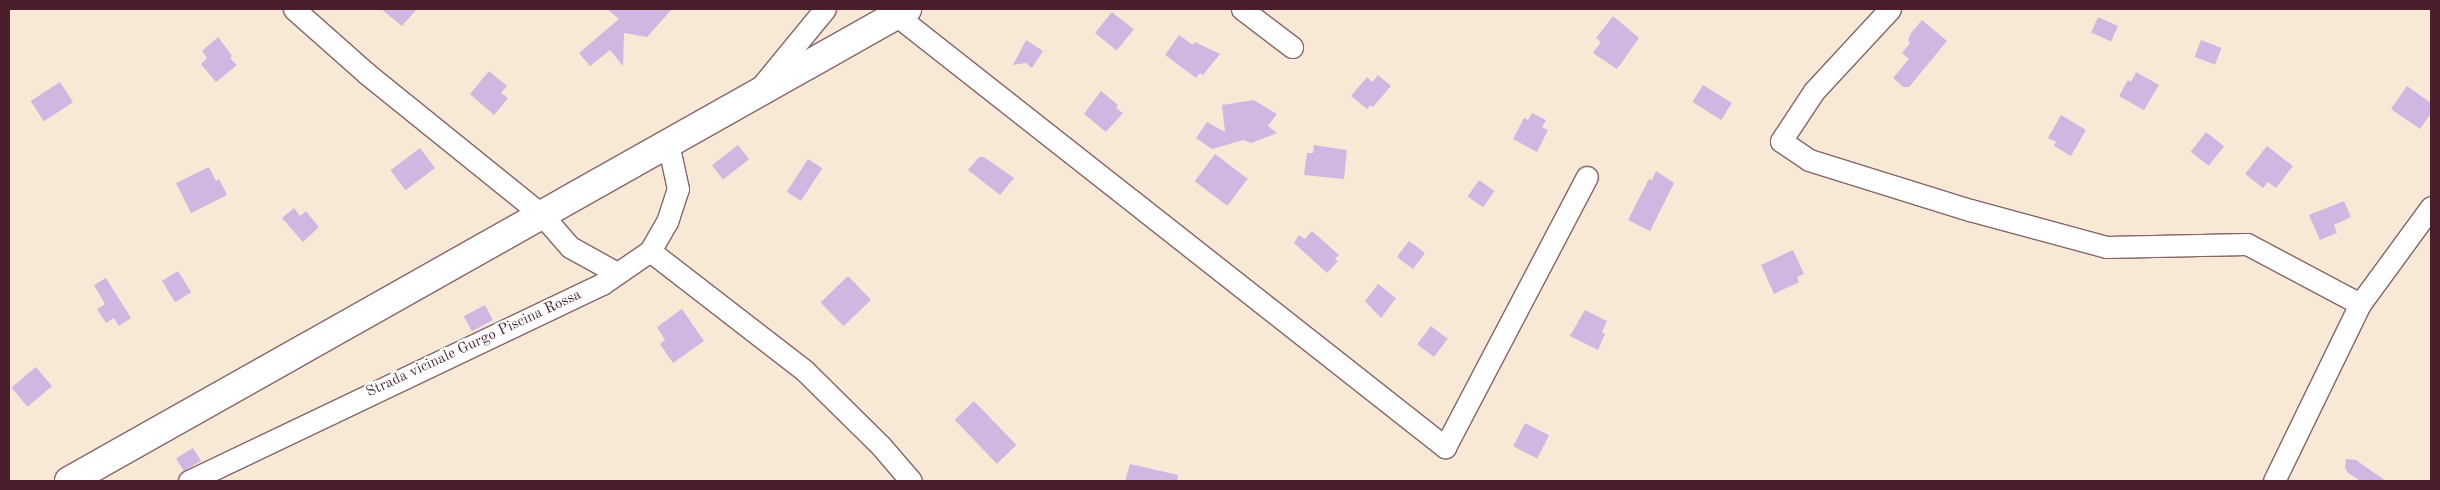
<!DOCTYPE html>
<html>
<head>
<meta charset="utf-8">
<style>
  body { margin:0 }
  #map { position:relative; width:2440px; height:490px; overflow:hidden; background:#f8e8d6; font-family:"Old Standard TT",serif }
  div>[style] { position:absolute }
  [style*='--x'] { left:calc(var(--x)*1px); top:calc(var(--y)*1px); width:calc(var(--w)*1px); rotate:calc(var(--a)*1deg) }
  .building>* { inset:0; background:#d0b7e2; transform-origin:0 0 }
  .roads { filter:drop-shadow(1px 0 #876567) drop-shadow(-1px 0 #876567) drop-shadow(0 1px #876567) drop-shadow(0 -1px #876567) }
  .minor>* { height:21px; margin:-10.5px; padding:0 10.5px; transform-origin:10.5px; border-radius:10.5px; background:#fff }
  .secondary>* { height:28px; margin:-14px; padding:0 14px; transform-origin:14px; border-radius:14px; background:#fff }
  span { translate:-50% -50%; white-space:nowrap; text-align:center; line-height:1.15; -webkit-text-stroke:4.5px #fff; paint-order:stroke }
  .street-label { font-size:15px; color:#4a1f2b }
  .frame { position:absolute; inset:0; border:10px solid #4a1f2b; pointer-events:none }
</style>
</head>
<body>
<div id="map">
  <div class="building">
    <i style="clip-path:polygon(381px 9px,417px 9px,402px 26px)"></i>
    <i style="clip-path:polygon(607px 9px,672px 9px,647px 37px,624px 33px,623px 66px,610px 50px,590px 66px,579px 53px,619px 19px)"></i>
    <i style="left:1112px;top:12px;width:28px;height:27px;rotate:39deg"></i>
    <i style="clip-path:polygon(1613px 16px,1639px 38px,1617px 69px,1593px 53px,1601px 42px,1596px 38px)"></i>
    <i style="left:2098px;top:17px;width:22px;height:17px;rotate:24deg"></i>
    <i style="clip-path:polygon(1922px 20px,1947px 41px,1909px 87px,1903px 87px,1893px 78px,1909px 59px,1902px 53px,1910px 43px,1908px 40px,1911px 33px)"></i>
    <i style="clip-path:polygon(1179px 35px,1193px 45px,1195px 42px,1220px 54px,1203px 75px,1200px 73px,1196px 78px,1165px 55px)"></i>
    <i style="clip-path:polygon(218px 37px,232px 56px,230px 58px,237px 65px,216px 82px,201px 64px,207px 58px,202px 51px)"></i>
    <i style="clip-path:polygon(1026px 40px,1043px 51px,1032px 68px,1026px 63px,1013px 65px)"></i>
    <i style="left:2201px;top:40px;width:22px;height:18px;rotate:21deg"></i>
    <i style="clip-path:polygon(489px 71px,507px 86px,501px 93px,508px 98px,494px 115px,470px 94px)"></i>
    <i style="clip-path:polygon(2136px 72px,2159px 85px,2144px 110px,2119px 96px,2128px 80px,2131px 82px)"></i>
    <i style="clip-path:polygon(1378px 75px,1391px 86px,1373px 107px,1370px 105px,1367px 109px,1351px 96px,1367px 77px,1372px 82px)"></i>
    <i style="left:60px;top:82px;width:24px;height:35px;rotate:57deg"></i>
    <i style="left:1703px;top:85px;width:34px;height:20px;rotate:32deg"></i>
    <i style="clip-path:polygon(2407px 86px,2431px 103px,2431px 113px,2420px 129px,2391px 109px)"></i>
    <i style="clip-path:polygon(1101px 91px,1118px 105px,1116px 108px,1123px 113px,1106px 132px,1084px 114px)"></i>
    <i style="clip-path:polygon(1254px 100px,1277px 114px,1268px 126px,1277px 133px,1251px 143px,1243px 140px,1212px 149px,1196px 138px,1207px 122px,1225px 132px,1222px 105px)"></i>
    <i style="clip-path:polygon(1532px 113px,1546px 120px,1542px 127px,1548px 130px,1537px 152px,1513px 139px,1524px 118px,1528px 120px)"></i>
    <i style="clip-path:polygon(2061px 115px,2086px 130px,2071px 156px,2054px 146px,2056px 142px,2048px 138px)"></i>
    <i style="left:2206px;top:132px;width:23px;height:25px;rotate:38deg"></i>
    <i style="left:738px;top:145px;width:18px;height:33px;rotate:52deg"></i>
    <i style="clip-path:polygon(1314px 145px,1347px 150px,1344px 179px,1304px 175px,1307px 153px,1313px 153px)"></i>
    <i style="clip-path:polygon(2267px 146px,2293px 166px,2276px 188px,2268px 182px,2263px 188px,2245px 174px)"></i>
    <i style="left:420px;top:148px;width:25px;height:37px;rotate:53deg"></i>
    <i style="left:1215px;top:154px;width:41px;height:34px;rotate:37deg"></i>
    <i style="clip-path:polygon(979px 157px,984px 157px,1014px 178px,1000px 195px,968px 170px)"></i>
    <i style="left:808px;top:159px;width:17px;height:39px;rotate:33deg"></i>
    <i style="clip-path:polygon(209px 167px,216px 181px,219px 179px,227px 195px,191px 213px,176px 183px)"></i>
    <i style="clip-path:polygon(1656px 171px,1674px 183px,1650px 231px,1628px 220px,1649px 179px,1652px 180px)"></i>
    <i style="left:1479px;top:180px;width:19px;height:20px;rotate:35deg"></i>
    <i style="clip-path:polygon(2344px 201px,2351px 217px,2334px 225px,2337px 233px,2320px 240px,2309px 215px)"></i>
    <i style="clip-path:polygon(294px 208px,300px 216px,306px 211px,319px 227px,303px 242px,282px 218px)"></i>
    <i style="clip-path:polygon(1312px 231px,1339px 255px,1335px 259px,1338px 261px,1327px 273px,1294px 243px,1299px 235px,1305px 239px)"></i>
    <i style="left:1409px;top:241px;width:20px;height:20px;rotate:37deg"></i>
    <i style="clip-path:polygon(1793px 250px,1804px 274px,1797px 277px,1799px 282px,1774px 294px,1761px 265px)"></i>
    <i style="left:178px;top:271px;width:25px;height:19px;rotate:58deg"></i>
    <i style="left:848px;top:276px;width:33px;height:38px;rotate:46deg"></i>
    <i style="clip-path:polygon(106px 278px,131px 318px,119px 326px,114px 318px,106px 323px,97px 309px,105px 304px,94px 285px)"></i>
    <i style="clip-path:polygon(1378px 284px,1396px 298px,1381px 318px,1365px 301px)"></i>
    <i style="left:485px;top:305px;width:17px;height:24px;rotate:62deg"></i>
    <i style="clip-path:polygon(682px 309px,704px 341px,673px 363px,660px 344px,665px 340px,657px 327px)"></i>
    <i style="clip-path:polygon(1585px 310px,1607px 321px,1602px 332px,1605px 334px,1598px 350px,1570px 336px)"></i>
    <i style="left:1431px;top:326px;width:21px;height:23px;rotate:37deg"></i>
    <i style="left:36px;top:367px;width:25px;height:32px;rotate:50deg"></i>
    <i style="left:974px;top:401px;width:61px;height:27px;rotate:46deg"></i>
    <i style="left:1525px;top:423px;width:27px;height:26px;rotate:27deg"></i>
    <i style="left:193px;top:448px;width:15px;height:20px;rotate:58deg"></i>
    <i style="clip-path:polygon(2346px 459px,2356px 460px,2386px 481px,2361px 481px,2348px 473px,2345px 468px)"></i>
    <i style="clip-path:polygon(1130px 464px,1178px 475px,1177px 481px,1125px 481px)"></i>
  </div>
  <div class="roads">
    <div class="minor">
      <i style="--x:294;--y:9;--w:96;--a:41.6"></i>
      <i style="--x:366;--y:73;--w:226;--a:38.9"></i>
      <i style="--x:542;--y:215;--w:43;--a:48.8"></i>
      <i style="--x:570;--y:247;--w:54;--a:29"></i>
      <i style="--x:1242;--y:9;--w:63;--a:37.2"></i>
      <i style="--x:1890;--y:9;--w:112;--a:132.8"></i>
      <i style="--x:1814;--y:91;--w:60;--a:123.4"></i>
      <i style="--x:1781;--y:141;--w:34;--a:34"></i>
      <i style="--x:1809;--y:160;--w:169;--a:17.3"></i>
      <i style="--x:1970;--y:210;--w:141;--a:15.2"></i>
      <i style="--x:2106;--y:247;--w:141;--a:-1.2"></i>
      <i style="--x:2247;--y:244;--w:128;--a:28"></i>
      <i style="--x:2360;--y:304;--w:120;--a:-53.8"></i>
      <i style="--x:896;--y:15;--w:699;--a:38.2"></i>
      <i style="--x:1445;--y:447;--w:305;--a:-62.3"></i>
      <i style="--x:760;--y:88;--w:102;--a:-50.6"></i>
      <i style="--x:650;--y:251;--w:196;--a:37.7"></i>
      <i style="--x:805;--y:371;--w:107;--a:44.6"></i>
      <i style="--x:881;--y:446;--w:46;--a:49.4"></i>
      <i style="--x:189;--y:481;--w:458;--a:-25.5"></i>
      <i style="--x:602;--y:284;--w:58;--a:-34.5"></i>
      <i style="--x:650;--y:251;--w:34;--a:-60"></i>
      <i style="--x:667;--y:222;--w:35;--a:-72"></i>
      <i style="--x:678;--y:189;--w:47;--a:-102.3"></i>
      <i style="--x:2274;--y:481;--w:197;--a:-64.1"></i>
    </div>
    <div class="secondary">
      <i style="--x:69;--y:481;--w:962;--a:-29.39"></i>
    </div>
  </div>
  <div class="street-label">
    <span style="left:474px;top:344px;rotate:-25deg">Strada vicinale Gurgo Piscina Rossa</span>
  </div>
  <div class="frame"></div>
</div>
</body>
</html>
